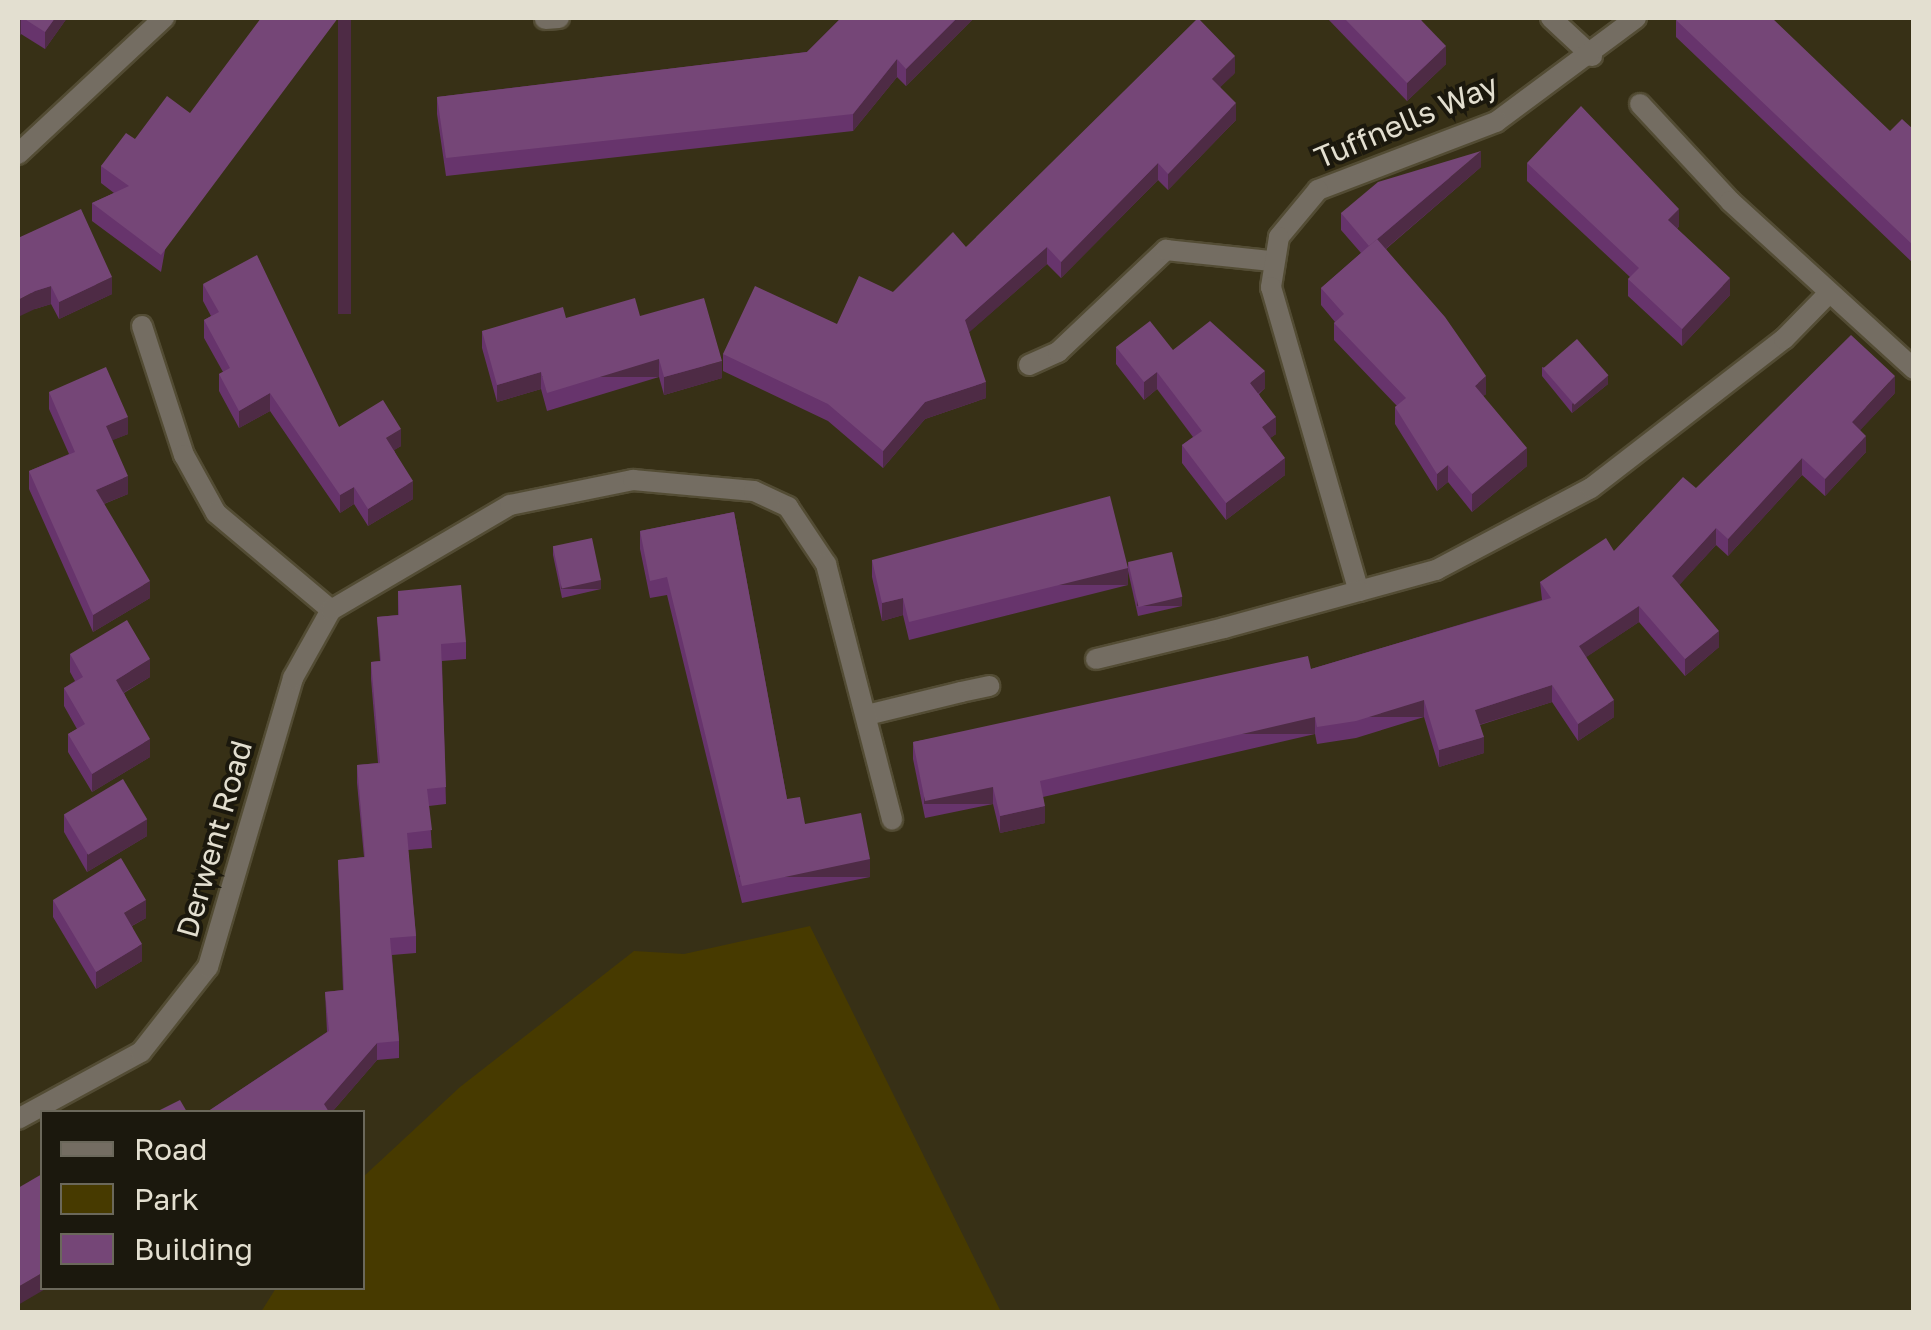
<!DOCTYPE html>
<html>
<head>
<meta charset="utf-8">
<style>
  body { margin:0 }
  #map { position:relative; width:1931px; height:1330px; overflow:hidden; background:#373016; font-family:"Golos Text",sans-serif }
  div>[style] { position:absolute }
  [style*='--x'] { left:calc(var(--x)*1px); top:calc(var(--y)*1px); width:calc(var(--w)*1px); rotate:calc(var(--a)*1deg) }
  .green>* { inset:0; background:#473a00 }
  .roads { filter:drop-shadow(2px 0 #534c34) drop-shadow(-2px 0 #534c34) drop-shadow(0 2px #534c34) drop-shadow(0 -2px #534c34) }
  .lane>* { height:20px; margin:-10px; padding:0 10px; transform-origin:10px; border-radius:10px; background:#746d62 }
  .street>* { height:20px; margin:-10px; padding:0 10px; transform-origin:10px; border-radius:10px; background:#746d62 }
  .wall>* { inset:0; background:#67346c }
  .shaded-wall>* { inset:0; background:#4e2b45; transform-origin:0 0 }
  .building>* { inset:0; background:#754677; transform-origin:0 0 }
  span { translate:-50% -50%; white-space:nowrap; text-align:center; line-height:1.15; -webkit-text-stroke:8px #1b180d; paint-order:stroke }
  .street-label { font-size:30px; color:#e3dfd0 }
  .frame { position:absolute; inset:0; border:20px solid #e3dfd0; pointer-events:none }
  .legend { position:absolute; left:40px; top:1110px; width:325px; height:180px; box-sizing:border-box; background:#1b180d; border:2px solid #6b685b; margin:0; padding:12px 18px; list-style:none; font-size:30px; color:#e3dfd0 }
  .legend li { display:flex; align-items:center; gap:20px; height:50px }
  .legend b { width:50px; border:2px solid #6b685b }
</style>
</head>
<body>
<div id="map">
  <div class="green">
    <i style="clip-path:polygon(810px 926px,1001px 1312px,261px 1312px,276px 1288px,362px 1288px,363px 1177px,460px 1087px,634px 951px,684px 954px)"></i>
  </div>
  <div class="roads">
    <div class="lane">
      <i style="--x:1640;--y:104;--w:132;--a:47.1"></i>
      <i style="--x:142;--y:326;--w:136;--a:72"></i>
      <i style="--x:184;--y:455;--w:66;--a:61.1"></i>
      <i style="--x:216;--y:513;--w:150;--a:40.1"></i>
      <i style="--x:1029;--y:365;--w:32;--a:-24"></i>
      <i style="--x:1058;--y:352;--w:149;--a:-43.4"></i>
      <i style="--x:1166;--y:250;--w:106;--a:6"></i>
      <i style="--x:1096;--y:659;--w:132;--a:-13.6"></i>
      <i style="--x:961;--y:692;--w:29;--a:-12"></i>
    </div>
    <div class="street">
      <i style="--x:1551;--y:18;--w:56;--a:42.8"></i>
      <i style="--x:1636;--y:18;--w:174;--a:143.4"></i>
      <i style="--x:1496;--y:122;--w:191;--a:159.1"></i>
      <i style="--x:1318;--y:190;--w:61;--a:129.7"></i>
      <i style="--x:1279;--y:237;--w:51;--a:99.1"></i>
      <i style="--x:1271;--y:287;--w:316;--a:73.9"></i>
      <i style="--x:1359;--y:591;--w:80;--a:-15.3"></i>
      <i style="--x:1436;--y:570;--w:175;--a:-27.9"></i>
      <i style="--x:1591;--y:488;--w:244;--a:-37.7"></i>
      <i style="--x:1784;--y:339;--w:64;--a:-45.6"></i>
      <i style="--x:545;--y:19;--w:14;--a:-4"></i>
      <i style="--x:18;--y:154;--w:200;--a:-43"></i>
      <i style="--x:1730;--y:201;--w:249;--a:42.4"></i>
      <i style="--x:1224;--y:628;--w:140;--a:-15.3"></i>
      <i style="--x:867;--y:715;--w:97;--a:-13.7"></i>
      <i style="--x:18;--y:1119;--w:140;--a:-28.6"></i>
      <i style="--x:141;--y:1052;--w:108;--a:-51.8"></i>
      <i style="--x:208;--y:967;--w:301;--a:-73.6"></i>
      <i style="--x:293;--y:678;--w:78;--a:-60.8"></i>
      <i style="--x:331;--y:610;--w:208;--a:-30.4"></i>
      <i style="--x:510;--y:505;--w:126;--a:-11.5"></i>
      <i style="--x:633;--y:480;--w:121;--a:5.2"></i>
      <i style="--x:754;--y:491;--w:38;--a:25"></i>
      <i style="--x:788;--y:507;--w:69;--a:56.3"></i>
      <i style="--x:826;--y:564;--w:264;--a:75.5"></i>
    </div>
  </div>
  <div class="wall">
    <i style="clip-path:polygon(18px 18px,67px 18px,45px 49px,21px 34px)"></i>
    <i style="clip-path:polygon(841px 18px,974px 18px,906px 86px,897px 77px,853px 131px,446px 176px,437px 114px,437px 97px,807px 52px)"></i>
    <i style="clip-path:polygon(1327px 18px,1420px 18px,1446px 64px,1407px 101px)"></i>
    <i style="clip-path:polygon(1676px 20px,1890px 131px,1914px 130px,1914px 264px,1676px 37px)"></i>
    <i style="clip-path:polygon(1235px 73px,1220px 87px,1236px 120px,1168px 190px,1158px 180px,1061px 278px,1047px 264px,969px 332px,986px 398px,925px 419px,883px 468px,828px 421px,723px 371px,723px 354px,837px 324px,893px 292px,966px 247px)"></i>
    <i style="clip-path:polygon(190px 113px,161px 272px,92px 221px,92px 203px,114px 193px,101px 183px,101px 166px,135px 139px)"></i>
    <i style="clip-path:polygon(1527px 163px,1679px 226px,1677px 229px,1730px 295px,1682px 346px,1628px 296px,1628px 279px,1630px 277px,1527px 181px)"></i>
    <i style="clip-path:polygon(1481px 167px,1386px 249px,1486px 394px,1483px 396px,1527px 466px,1472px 512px,1448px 482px,1437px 491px,1395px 424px,1395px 407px,1397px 406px,1334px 340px,1334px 323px,1335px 322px,1321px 305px,1321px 288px,1361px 253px,1341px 230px,1341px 213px)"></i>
    <i style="clip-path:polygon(18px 238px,112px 294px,59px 319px,51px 304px,35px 309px)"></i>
    <i style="clip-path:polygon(203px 284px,339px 427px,401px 446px,394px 450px,413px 499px,368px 526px,354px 504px,340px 513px,270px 411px,239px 428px,219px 391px,219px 374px,223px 372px,204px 338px,204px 320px,211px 316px,203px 301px)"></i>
    <i style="clip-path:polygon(640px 316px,722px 378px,664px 395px,659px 377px,547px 411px,541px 389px,497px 402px,482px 348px,482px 331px,566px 318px)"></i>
    <i style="clip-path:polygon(1116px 347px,1173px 350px,1265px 388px,1259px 394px,1276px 434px,1270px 438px,1285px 475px,1226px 520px,1182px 463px,1182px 445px,1193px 437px,1157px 389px,1144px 400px,1116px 364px)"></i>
    <i style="clip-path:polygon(1542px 367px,1608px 384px,1572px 413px,1542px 376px)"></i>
    <i style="clip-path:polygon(49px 392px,128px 434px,112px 440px,128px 494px,104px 504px,150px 598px,93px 632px,29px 489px,29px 471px,69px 454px,49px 409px)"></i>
    <i style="clip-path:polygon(1895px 393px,1860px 430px,1866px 452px,1825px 496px,1802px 475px,1728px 556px,1716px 545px,1679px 585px,1719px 647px,1685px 676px,1639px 622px,1586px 657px,1614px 717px,1578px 741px,1552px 702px,1480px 725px,1484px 753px,1439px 767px,1424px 717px,1356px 738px,1317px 744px,1315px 734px,1043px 797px,1045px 823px,1000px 833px,993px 804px,925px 818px,913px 759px,913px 742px,1311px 669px,1542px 600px,1540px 582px,1614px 551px,1696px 488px)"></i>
    <i style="clip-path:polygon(734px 512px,787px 799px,805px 824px,870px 877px,742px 903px,667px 595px,650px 598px,640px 549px,640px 531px)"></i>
    <i style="clip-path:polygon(553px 546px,601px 589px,562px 598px,553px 555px)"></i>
    <i style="clip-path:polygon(872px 560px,1128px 585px,909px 640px,903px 615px,882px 621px,872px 577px)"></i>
    <i style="clip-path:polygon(1128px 562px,1182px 606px,1138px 616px,1128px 571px)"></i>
    <i style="clip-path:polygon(398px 591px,466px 642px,466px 659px,442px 661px,446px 804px,429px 806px,432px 848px,408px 850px,416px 936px,416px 953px,392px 955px,399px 1041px,399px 1058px,377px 1060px,332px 1112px,207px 1112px,327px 1032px,325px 992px,343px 990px,338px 860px,364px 857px,357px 783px,357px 765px,378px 763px,371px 679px,371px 662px,380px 661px,377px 617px,398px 615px)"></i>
    <i style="clip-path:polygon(70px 654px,150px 677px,124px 693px,150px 757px,92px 792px,68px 752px,68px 734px,77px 729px,64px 706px,64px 688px,75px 681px,70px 672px)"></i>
    <i style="clip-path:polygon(64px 815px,147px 836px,87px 872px,64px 832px)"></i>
    <i style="clip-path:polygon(53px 900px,146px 918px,132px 926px,142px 961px,96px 989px,53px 917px)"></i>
  </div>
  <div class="shaded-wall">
    <i style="clip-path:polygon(21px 18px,21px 34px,18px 40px,18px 22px)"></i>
    <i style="clip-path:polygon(55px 18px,67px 18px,45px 49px,45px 32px)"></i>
    <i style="left:338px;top:18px;width:13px;height:296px"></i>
    <i style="clip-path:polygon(957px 18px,974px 18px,906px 86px,906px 69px)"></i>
    <i style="clip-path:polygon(1446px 46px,1446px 64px,1407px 101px,1407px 83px)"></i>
    <i style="clip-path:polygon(1235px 56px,1235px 73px,1212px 95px,1212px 79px)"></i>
    <i style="clip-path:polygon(897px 59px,897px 77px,853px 131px,853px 114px)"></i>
    <i style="clip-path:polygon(1236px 103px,1236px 120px,1168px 190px,1168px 174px)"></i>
    <i style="clip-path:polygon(1481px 151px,1481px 167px,1369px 263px,1369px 246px)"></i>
    <i style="clip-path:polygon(1158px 163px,1158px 180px,1061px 278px,1061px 262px)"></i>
    <i style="clip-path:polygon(1679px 209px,1679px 226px,1668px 238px,1668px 220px)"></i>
    <i style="clip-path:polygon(1047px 247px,1047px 264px,965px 336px,965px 320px)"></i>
    <i style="clip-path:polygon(112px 277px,112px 294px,59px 319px,59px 302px)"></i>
    <i style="clip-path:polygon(1730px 278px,1730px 295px,1682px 346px,1682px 329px)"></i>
    <i style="clip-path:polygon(51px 286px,51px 304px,35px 309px,18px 317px,18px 300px,35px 291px)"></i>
    <i style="left:659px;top:359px;width:18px;height:117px;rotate:90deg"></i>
    <i style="clip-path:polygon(722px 361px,722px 378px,664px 395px,664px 377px)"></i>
    <i style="clip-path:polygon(1265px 371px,1265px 388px,1250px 400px,1250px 383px)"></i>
    <i style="clip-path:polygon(541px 372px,541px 389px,497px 402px,497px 385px)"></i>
    <i style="clip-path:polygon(1157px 372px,1157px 389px,1144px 400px,1144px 382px)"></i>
    <i style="clip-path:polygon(1608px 375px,1608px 384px,1572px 413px,1572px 404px)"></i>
    <i style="clip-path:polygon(1486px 376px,1486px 394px,1475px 403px,1475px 386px)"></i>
    <i style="clip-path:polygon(1895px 376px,1895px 393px,1852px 439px,1852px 422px)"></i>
    <i style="clip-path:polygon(986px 382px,986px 398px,925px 419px,883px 468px,883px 451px,925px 402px)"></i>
    <i style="clip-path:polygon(270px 393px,270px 411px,239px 428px,239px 411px)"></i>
    <i style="clip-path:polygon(128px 417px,128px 434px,106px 443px,106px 426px)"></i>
    <i style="clip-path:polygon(1276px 417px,1276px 434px,1262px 444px,1262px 427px)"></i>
    <i style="clip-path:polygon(401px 429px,401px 446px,386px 455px,386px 438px)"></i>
    <i style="clip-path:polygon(1866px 436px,1866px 452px,1825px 496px,1825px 479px)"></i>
    <i style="clip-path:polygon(1527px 448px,1527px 466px,1472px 512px,1472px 494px)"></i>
    <i style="clip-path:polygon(1285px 458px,1285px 475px,1226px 520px,1226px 503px)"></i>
    <i style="clip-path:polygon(1802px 458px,1802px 475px,1728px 556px,1728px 539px)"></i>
    <i style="clip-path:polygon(1448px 465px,1448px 482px,1437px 491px,1437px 474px)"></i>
    <i style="clip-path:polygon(128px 476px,128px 494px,96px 507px,96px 490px)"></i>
    <i style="clip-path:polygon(413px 481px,413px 499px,368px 526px,368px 509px)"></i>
    <i style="clip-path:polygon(354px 487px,354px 504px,340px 513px,340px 495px)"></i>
    <i style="clip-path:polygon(1716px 528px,1716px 545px,1672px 593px,1672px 576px)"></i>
    <i style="left:1128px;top:568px;width:17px;height:226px;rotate:90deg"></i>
    <i style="left:601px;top:580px;width:9px;height:40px;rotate:90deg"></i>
    <i style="clip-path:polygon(150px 581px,150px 598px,93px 632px,93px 615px)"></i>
    <i style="left:1182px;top:597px;width:9px;height:45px;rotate:90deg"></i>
    <i style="clip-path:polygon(903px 598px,903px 615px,882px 621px,882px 603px)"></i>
    <i style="clip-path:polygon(1639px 606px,1639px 622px,1579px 662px,1579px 646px)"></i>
    <i style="clip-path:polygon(1719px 631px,1719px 647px,1685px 676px,1685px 659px)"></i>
    <i style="clip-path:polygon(150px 659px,150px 677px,116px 697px,116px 680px)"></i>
    <i style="clip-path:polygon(1552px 685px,1552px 702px,1475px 726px,1475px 710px)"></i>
    <i style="left:1424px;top:700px;width:17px;height:71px;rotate:90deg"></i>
    <i style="clip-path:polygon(1614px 700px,1614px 717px,1578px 741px,1578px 724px)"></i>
    <i style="left:1315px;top:717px;width:17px;height:282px;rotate:90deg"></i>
    <i style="clip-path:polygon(1484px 737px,1484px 753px,1439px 767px,1439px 750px)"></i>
    <i style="clip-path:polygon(150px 739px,150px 757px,92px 792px,92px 774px)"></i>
    <i style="left:993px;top:787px;width:17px;height:69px;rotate:90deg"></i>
    <i style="clip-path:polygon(1045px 806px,1045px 823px,1000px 833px,1000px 816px)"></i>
    <i style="clip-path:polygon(147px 819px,147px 836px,87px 872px,87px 854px)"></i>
    <i style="left:870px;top:859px;width:18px;height:131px;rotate:90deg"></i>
    <i style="clip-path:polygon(146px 900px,146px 918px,124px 930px,124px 913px)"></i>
    <i style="clip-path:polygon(142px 944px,142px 961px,96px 989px,96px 972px)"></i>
    <i style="clip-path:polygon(377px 1043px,377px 1060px,332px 1112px,324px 1112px,324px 1104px)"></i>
    <i style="clip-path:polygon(42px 1273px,42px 1288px,47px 1288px,18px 1305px,18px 1287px)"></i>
  </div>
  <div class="building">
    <i style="clip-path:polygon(23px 18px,55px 18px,45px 32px)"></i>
    <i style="clip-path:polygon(261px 18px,338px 18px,161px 255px,92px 203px,129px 186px,101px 166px,126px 133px,135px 139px,167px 96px,190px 113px)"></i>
    <i style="clip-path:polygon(841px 18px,957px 18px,906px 69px,897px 59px,853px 114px,446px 158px,437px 97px,807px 52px)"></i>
    <i style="clip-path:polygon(1198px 18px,1235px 56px,1212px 79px,1236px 103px,1168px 174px,1158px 163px,1061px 262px,1047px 247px,965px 320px,986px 382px,925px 402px,883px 451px,828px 404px,723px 354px,755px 286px,837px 324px,859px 276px,893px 292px,953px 232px,966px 247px)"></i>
    <i style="clip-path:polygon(1344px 18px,1419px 18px,1446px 46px,1407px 83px)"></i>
    <i style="clip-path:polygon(1678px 18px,1772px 18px,1890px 131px,1902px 119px,1914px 130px,1914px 246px,1676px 20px)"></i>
    <i style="clip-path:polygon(1581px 106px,1679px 209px,1668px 220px,1730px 278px,1682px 329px,1628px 279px,1639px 268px,1527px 163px)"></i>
    <i style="clip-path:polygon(1481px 151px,1369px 246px,1341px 213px,1378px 182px)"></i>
    <i style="clip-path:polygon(81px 209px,112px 277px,59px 302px,51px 286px,35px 291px,18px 300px,18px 238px)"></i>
    <i style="clip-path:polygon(1377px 239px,1445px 317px,1486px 376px,1475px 386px,1527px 448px,1472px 494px,1448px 465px,1437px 474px,1395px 407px,1406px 398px,1334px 323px,1344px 314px,1321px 288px)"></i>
    <i style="clip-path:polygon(257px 255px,339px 427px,383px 400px,401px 429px,386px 438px,413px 481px,368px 509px,354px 487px,340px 495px,270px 393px,239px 411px,219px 374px,230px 368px,204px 320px,219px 312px,203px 284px)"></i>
    <i style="clip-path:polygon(635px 298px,640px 316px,704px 298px,722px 361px,664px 377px,659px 359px,547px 393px,541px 372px,497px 385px,482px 331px,563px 307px,566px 318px)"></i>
    <i style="clip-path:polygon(1150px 321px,1173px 350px,1210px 321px,1265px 371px,1250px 383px,1276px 417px,1262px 427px,1285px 458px,1226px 503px,1182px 445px,1202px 431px,1157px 372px,1144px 382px,1116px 347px)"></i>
    <i style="clip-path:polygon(1851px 335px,1895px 376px,1852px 422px,1866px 436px,1825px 479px,1802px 458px,1728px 539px,1716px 528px,1672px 576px,1719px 631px,1685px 659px,1639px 606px,1579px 646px,1614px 700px,1578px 724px,1552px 685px,1475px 710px,1484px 737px,1439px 750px,1424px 700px,1356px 721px,1317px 727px,1315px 717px,1040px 781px,1045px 806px,1000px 816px,993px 787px,925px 801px,913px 742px,1308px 656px,1311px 669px,1551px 598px,1540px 582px,1606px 538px,1614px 551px,1683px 477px,1696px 488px)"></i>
    <i style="left:1577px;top:339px;width:48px;height:45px;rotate:49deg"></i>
    <i style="clip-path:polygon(106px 367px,128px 417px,106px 426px,128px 476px,96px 490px,150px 581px,93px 615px,29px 471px,75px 452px,49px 392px)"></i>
    <i style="clip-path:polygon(1110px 496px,1128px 568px,909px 622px,903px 598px,882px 603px,872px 560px)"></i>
    <i style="clip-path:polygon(734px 512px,787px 799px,800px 797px,805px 824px,861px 813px,870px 859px,742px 886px,667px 577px,650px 581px,640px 531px)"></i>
    <i style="left:592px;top:538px;width:43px;height:40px;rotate:78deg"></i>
    <i style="left:1172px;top:552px;width:46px;height:45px;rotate:77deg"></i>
    <i style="clip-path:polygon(461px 585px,466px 642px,441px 644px,446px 787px,427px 789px,432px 830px,407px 833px,416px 936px,390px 938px,399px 1041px,377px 1043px,324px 1104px,329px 1112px,207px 1112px,329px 1031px,325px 992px,344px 990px,338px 860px,365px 857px,357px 765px,380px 763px,371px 662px,381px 661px,377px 617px,399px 615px,398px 591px)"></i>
    <i style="clip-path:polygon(127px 620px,150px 659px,116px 680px,150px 739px,92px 774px,68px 734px,85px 724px,64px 688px,83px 677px,70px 654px)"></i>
    <i style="left:123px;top:779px;width:47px;height:69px;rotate:59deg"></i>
    <i style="clip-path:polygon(121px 858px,146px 900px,124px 913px,142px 944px,96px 972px,53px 900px)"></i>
    <i style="clip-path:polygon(180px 1100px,187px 1112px,156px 1112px)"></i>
    <i style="clip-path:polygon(42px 1174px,42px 1273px,18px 1287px,18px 1188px)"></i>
  </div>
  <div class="street-label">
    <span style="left:1406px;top:121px;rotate:-23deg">Tuffnells Way</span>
    <span style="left:214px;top:839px;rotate:-74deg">Derwent Road</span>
  </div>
  <div class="frame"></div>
  <ul class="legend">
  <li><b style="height:12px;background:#746d62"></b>Road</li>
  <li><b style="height:28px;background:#473a00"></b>Park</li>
  <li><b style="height:28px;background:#754677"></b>Building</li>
  </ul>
</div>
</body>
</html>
